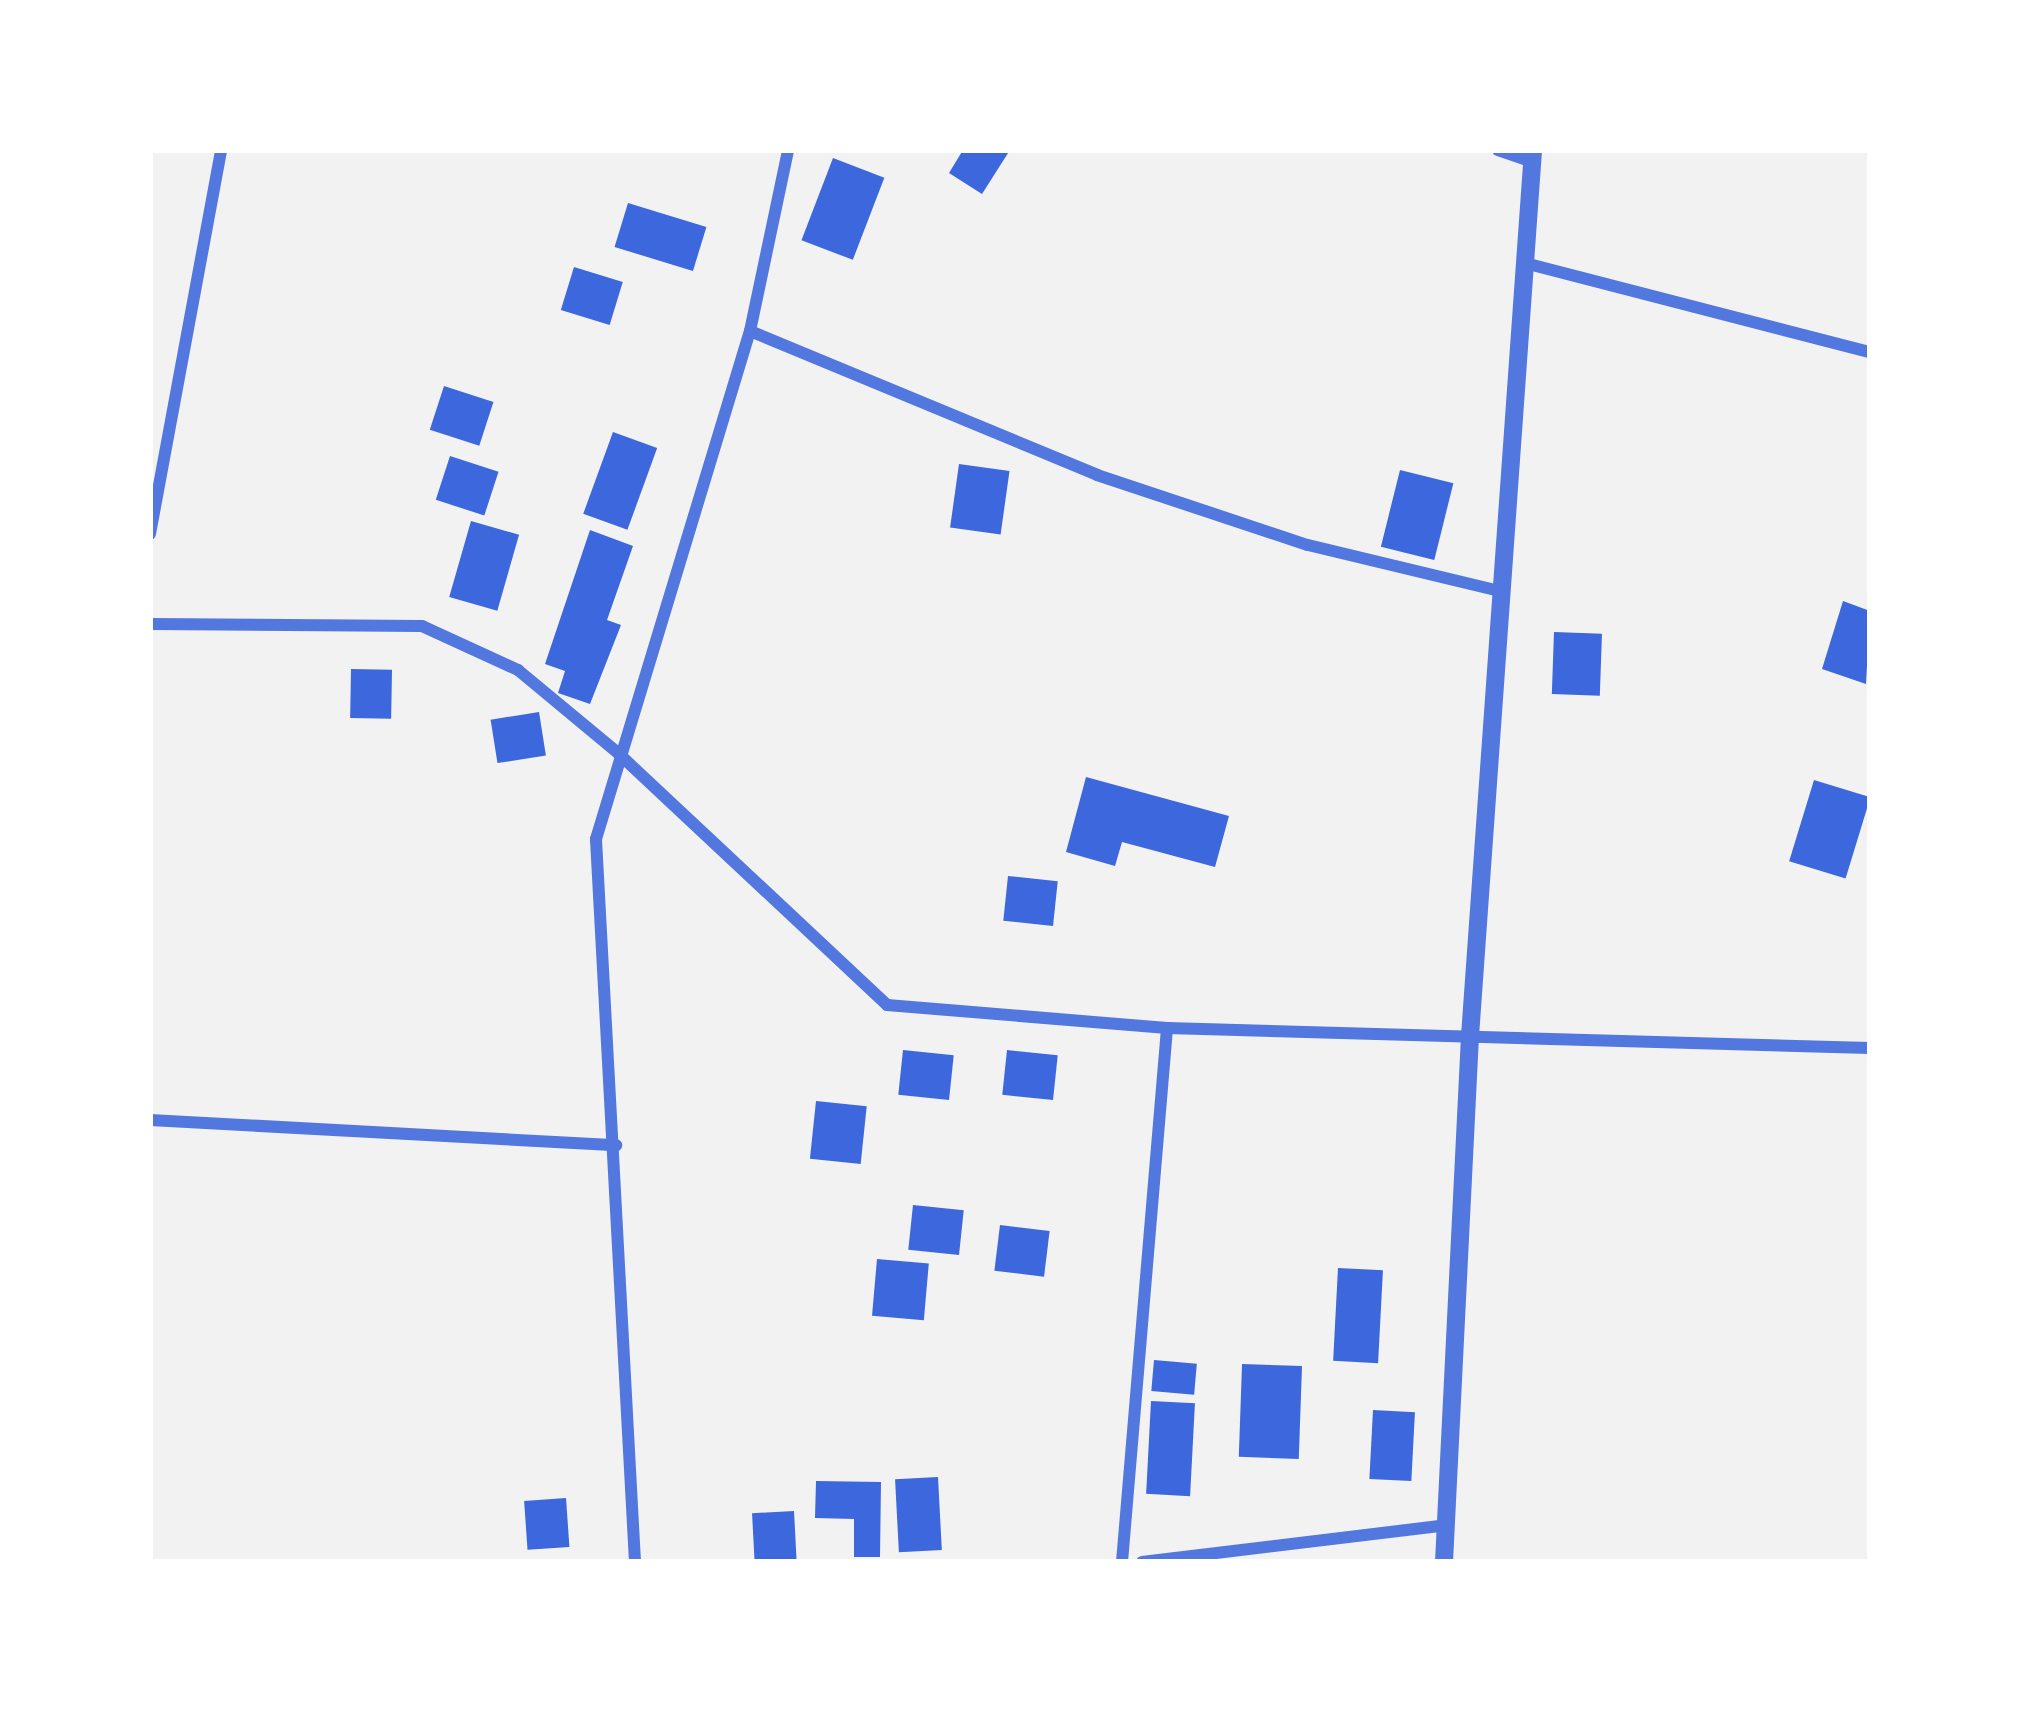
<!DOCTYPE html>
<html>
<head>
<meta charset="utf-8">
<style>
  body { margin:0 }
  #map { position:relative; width:2020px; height:1712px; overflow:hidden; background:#f2f2f2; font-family:"Exo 2",sans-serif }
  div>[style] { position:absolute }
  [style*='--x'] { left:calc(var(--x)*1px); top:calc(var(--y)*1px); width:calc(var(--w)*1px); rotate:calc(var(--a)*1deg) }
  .building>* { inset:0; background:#3d67dc; transform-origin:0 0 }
  .minor>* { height:12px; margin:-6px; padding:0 6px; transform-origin:6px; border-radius:6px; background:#5277de }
  .tertiary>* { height:18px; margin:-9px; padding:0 9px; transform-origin:9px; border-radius:9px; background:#5277de }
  span { translate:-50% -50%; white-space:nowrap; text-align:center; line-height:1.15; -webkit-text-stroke:10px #fff; paint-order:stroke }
  .frame { position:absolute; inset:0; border:153px solid #fff; pointer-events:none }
</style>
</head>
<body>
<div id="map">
  <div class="building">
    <i style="clip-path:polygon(963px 150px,1010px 150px,982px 194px,949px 173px)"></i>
    <i style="left:833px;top:158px;width:55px;height:88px;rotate:21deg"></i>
    <i style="left:628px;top:203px;width:82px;height:46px;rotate:17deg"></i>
    <i style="left:574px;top:267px;width:51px;height:45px;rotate:17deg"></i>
    <i style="left:444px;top:386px;width:52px;height:46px;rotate:18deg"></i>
    <i style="left:613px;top:432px;width:47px;height:87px;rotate:20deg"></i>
    <i style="left:450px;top:456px;width:51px;height:46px;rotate:18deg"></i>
    <i style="left:959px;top:464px;width:51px;height:64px;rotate:8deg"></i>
    <i style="left:1400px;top:470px;width:55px;height:79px;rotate:14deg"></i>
    <i style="left:471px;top:521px;width:50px;height:79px;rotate:16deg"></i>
    <i style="clip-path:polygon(590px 530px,633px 546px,607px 620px,621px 625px,590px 704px,558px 693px,565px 671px,545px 664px)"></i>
    <i style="clip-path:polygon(1843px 601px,1870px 611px,1866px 684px,1822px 669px)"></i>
    <i style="left:1554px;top:632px;width:48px;height:62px;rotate:2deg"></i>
    <i style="left:351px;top:669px;width:41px;height:49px;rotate:1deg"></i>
    <i style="left:539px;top:712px;width:44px;height:49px;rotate:81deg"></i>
    <i style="clip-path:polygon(1086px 777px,1229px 816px,1215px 867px,1122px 842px,1115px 866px,1066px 852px)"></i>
    <i style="left:1814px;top:780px;width:59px;height:85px;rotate:17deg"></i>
    <i style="left:1008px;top:876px;width:50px;height:45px;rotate:6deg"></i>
    <i style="left:903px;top:1050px;width:51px;height:45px;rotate:6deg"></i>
    <i style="left:1007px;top:1050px;width:51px;height:45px;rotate:6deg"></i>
    <i style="left:816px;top:1101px;width:51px;height:58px;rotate:6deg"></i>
    <i style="left:913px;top:1205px;width:51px;height:45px;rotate:6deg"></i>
    <i style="left:1000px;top:1225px;width:50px;height:46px;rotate:7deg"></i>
    <i style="left:877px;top:1259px;width:52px;height:57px;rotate:5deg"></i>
    <i style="left:1338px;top:1268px;width:45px;height:93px;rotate:3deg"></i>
    <i style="left:1154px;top:1360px;width:43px;height:31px;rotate:5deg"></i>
    <i style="left:1302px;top:1366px;width:93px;height:60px;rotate:92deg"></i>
    <i style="left:1151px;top:1401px;width:44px;height:93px;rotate:3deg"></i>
    <i style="left:1373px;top:1410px;width:42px;height:69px;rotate:3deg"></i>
    <i style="left:938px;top:1477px;width:73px;height:43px;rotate:87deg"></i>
    <i style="clip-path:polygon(816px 1481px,881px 1482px,880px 1557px,854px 1557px,854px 1519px,815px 1518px)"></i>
    <i style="left:566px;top:1498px;width:49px;height:42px;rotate:86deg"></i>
    <i style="left:794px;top:1511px;width:50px;height:42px;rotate:87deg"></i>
  </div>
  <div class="minor">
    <i style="--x:1498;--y:150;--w:36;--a:19"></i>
    <i style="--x:1525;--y:263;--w:356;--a:14.5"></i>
    <i style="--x:750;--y:331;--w:376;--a:22.5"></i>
    <i style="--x:1097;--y:475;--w:222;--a:18.4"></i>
    <i style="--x:1308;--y:545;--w:197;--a:13.5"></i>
    <i style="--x:150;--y:534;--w:391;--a:-79.5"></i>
    <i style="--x:150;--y:624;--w:272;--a:0.4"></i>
    <i style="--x:422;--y:626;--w:106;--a:24.6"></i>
    <i style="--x:518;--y:670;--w:131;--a:39.7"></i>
    <i style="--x:619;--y:754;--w:367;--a:43.1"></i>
    <i style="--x:887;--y:1005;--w:281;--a:4.7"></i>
    <i style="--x:1167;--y:1028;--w:703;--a:1.63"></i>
    <i style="--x:150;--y:1120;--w:467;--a:3.1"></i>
    <i style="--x:635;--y:1562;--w:724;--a:-93.09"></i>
    <i style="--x:596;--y:839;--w:531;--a:-73.14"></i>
    <i style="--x:750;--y:331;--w:185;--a:-78.1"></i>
    <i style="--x:1122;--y:1562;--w:536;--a:-85.18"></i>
    <i style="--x:1142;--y:1562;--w:308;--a:-6.9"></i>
  </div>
  <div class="tertiary">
    <i style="--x:1444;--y:1562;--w:527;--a:-87.17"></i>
    <i style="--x:1470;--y:1036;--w:888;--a:-85.93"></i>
  </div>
  <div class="frame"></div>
</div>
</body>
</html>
